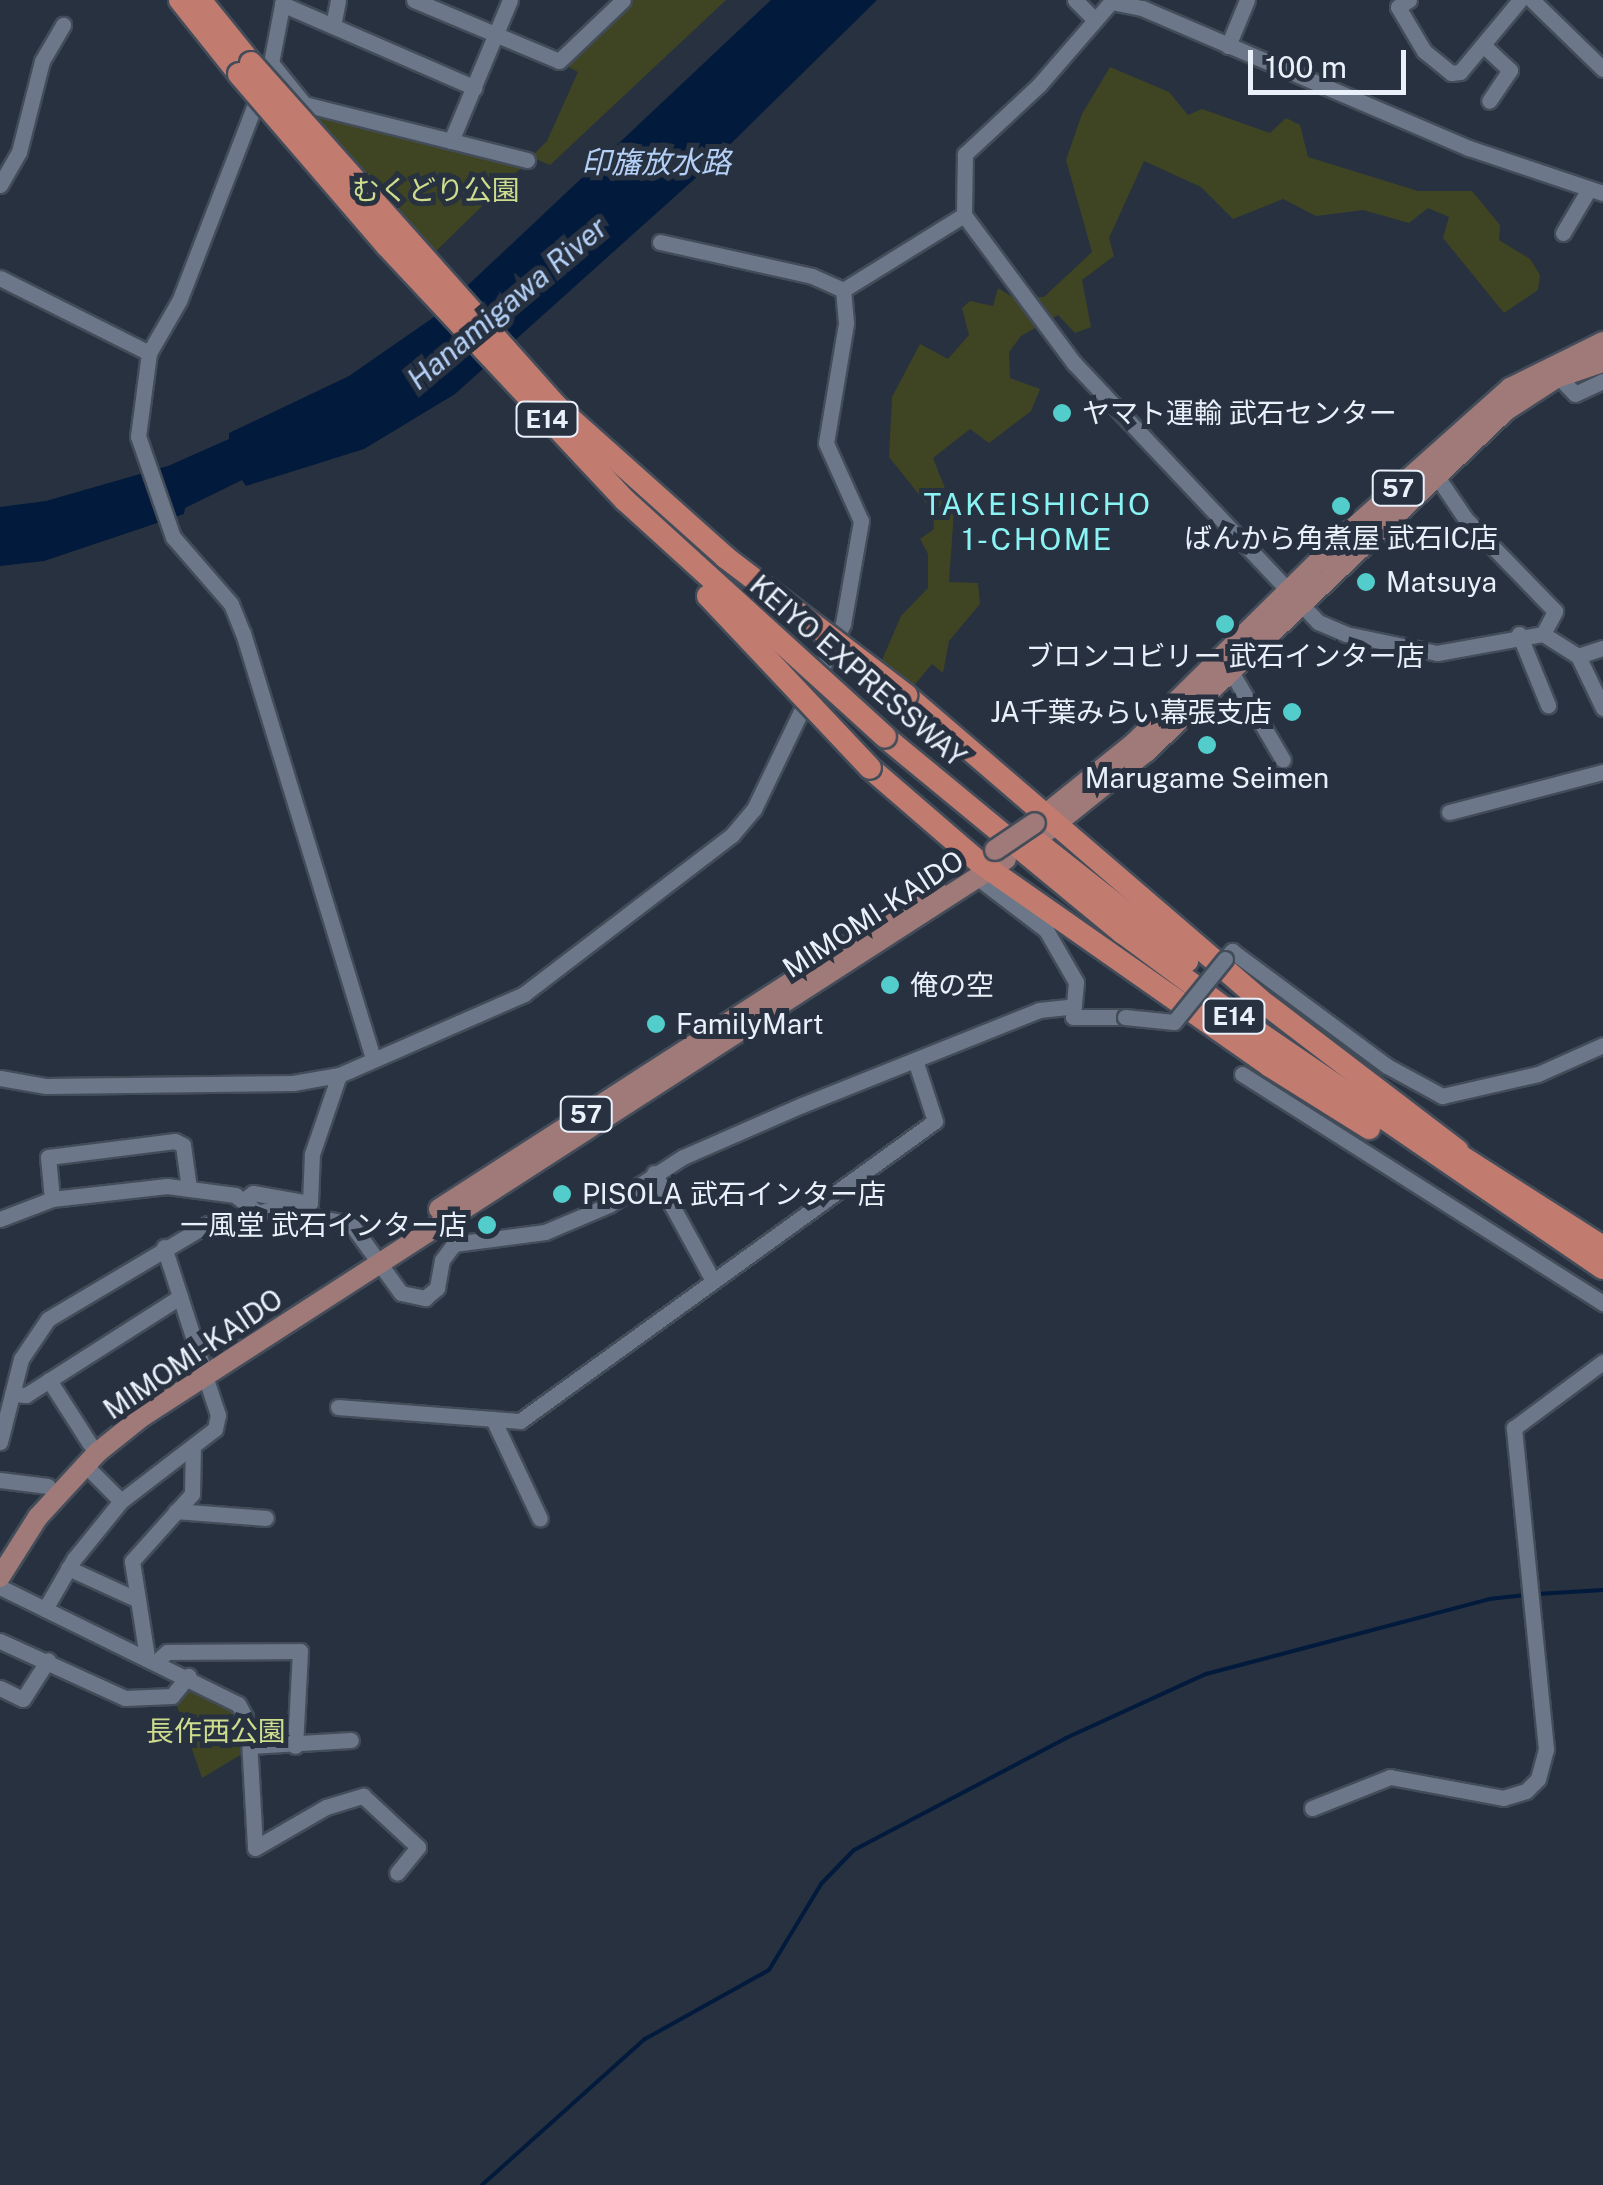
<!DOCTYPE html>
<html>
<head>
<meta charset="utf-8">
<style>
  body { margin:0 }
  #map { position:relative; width:1603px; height:2185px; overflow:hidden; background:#273140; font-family:"Public Sans","Noto Sans JP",sans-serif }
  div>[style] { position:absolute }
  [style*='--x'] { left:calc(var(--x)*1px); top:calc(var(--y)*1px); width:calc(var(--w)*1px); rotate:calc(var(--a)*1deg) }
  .green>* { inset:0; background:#3f4523 }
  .water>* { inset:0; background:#021a3c }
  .stream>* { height:4px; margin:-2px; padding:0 2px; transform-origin:2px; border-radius:2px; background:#021a3c }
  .roads { filter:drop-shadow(2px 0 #434c59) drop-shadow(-2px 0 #434c59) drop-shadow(0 2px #434c59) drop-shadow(0 -2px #434c59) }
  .minor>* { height:15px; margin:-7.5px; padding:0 7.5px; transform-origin:7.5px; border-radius:7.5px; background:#6c7889 }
  .major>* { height:20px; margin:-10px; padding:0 10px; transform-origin:10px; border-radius:10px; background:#9f7a79 }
  .highway>* { height:22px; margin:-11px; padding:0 11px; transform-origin:11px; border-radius:11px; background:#c17b6f }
  .bridges { filter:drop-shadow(2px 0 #434c59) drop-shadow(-2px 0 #434c59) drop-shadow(0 2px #434c59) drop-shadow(0 -2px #434c59) }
  .minor-bridge>* { height:15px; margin:-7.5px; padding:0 7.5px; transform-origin:7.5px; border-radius:7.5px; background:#6c7889 }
  .major-bridge>* { height:20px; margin:-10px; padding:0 10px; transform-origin:10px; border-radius:10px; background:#9f7a79 }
  .highway-bridge>* { height:22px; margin:-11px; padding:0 11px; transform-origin:11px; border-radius:11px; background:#c17b6f }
  .dots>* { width:28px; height:28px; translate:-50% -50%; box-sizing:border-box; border:5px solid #273140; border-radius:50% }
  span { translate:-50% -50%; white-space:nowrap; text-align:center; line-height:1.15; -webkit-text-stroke:10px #273140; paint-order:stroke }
  .shield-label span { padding:2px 8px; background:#273140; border:2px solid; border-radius:8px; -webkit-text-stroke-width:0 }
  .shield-label { font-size:25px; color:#e9f0fa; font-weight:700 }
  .park-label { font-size:28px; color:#cedc8d }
  .poi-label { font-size:28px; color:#e9f0fa }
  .left { translate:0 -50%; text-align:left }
  .right { translate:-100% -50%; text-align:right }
  .street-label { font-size:28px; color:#e9f0fa }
  .water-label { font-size:30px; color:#b4d0f6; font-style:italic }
  .neighbourhood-label { font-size:30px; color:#89f4f3; letter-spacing:2.5px }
  .scale { position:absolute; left:1248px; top:50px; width:158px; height:45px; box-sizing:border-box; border:5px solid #e9f0fa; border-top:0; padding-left:12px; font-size:30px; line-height:35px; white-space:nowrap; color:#e9f0fa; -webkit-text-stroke:8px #273140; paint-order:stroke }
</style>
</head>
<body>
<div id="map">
  <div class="green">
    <i style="clip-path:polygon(632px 0,726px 0,550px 165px,531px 157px,547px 141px,578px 72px,563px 64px)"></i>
    <i style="clip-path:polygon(1110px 67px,1169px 92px,1188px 115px,1202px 109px,1270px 133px,1286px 118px,1300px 125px,1308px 157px,1418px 191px,1472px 191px,1500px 225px,1499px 240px,1530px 259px,1540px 275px,1538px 290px,1504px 313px,1443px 238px,1449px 217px,1428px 208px,1409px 223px,1363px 210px,1316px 216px,1283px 199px,1233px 219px,1201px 187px,1144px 161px,1109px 238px,1114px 256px,1082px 280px,1091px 327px,1075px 333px,1058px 315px,1021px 336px,1009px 352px,1010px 378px,1040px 389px,1031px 411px,989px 443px,970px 429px,933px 458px,954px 511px,949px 582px,978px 583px,980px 604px,949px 641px,943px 673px,932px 664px,911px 689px,882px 660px,901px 616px,928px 588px,928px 554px,920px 539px,934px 529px,933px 512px,889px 457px,892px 397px,920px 344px,948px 359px,969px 335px,962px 308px,970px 301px,993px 306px,998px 288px,1014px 298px,1044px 297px,1092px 252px,1066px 160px,1082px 114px)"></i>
    <i style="clip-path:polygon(302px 108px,524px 165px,432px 255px)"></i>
    <i style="clip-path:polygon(192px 1687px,236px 1708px,247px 1751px,202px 1778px,176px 1703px)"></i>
  </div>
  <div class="water">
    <i style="clip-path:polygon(771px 0,877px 0,699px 175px,455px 394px,364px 449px,246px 486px,242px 480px,185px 508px,184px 514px,44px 561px,0 566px,0 507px,46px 501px,168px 466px,229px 439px,229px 433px,349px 376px,434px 317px)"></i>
  </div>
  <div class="stream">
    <i style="--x:1537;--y:1594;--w:66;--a:-3.5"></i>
    <i style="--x:482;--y:2185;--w:219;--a:-41.9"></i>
    <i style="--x:645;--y:2039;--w:142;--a:-29.1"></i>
    <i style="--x:769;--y:1970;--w:100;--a:-58.8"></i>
    <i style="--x:821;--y:1884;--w:47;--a:-45.9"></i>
    <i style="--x:854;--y:1850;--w:240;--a:-27.8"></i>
    <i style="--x:1066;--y:1738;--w:154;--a:-24.6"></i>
    <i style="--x:1206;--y:1674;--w:293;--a:-14.8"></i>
    <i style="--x:1489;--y:1599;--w:39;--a:-6"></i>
  </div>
  <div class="roads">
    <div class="minor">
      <i style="--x:283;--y:0;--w:64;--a:100.8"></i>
      <i style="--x:271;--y:63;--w:255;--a:111.1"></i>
      <i style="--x:179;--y:301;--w:60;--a:120"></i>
      <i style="--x:149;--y:353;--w:84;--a:97.5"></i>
      <i style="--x:138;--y:436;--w:107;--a:70.9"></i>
      <i style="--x:173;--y:537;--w:89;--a:49.1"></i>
      <i style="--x:231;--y:604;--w:31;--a:68"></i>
      <i style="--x:243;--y:633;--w:442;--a:73"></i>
      <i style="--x:414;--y:0;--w:157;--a:22.8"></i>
      <i style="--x:559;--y:61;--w:88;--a:-43.6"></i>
      <i style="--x:1075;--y:0;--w:25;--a:45"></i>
      <i style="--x:1409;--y:0;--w:13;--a:148"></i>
      <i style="--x:1398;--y:7;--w:51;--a:59.4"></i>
      <i style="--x:1424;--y:51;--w:35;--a:39"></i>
      <i style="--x:1451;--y:73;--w:9;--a:-6"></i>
      <i style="--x:1460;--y:72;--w:94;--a:-50.2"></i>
      <i style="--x:1532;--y:0;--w:99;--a:44.2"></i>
      <i style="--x:282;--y:4;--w:210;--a:23.5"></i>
      <i style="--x:333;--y:26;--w:26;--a:-79"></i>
      <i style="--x:1483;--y:45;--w:37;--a:43"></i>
      <i style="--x:1510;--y:70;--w:37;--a:124"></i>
      <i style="--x:1228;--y:46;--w:50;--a:-67.6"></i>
      <i style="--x:271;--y:63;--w:53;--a:51.2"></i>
      <i style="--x:304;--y:104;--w:230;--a:14.1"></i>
      <i style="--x:451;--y:141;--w:153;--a:-67.3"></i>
      <i style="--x:0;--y:185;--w:38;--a:-60"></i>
      <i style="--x:19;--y:152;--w:94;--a:-75.8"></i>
      <i style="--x:42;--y:61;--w:42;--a:-59.7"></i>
      <i style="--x:964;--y:215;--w:184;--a:53.4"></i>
      <i style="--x:1074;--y:363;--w:356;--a:46.7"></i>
      <i style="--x:1318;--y:622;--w:30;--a:23"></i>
      <i style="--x:1346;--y:634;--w:93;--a:11.8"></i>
      <i style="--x:1437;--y:653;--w:108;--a:-10.2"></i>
      <i style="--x:1543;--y:634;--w:26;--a:-62"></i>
      <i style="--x:1555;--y:611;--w:129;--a:-134.1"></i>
      <i style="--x:1465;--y:518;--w:52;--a:-124"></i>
      <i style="--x:1563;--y:233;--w:51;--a:-59.4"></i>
      <i style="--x:660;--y:242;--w:156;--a:12.6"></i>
      <i style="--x:812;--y:276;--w:34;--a:24"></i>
      <i style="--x:0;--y:278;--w:167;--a:26.7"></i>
      <i style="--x:1552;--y:370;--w:33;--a:46"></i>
      <i style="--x:1575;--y:394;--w:31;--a:-25"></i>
      <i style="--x:1519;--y:634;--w:77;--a:67.8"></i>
      <i style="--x:1543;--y:634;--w:41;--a:32.2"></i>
      <i style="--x:1578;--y:656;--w:58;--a:64.3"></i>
      <i style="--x:1578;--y:656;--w:26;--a:-18"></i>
      <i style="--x:1230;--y:670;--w:104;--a:59.5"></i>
      <i style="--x:1449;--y:812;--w:159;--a:-14.6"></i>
      <i style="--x:978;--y:878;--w:86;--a:37.4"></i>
      <i style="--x:1046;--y:930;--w:60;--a:60"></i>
      <i style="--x:1076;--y:982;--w:35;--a:95"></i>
      <i style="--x:1073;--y:1017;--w:52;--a:0"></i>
      <i style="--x:1225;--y:959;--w:11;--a:-49"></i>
      <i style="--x:1232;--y:951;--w:193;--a:36.6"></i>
      <i style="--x:1387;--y:1066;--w:63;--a:28.6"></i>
      <i style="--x:1442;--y:1096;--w:98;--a:-12.9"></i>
      <i style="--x:1538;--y:1074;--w:71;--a:-24"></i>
      <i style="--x:1242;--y:1074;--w:428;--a:32.4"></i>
      <i style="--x:0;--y:1078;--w:47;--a:9.9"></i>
      <i style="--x:46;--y:1086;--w:247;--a:-0.7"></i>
      <i style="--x:293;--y:1083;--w:47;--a:-9.9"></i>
      <i style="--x:339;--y:1075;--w:202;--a:-23.6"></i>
      <i style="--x:524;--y:994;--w:262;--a:-37.4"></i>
      <i style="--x:732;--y:835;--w:34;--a:-50"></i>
      <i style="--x:754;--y:809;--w:205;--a:-64.3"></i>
      <i style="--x:843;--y:624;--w:105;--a:-80.1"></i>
      <i style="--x:861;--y:521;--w:85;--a:-114.2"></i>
      <i style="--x:826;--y:443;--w:122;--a:-80.5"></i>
      <i style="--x:846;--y:323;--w:33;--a:-95"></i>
      <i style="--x:843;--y:290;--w:142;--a:-31.8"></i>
      <i style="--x:964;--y:215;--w:61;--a:-89.1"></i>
      <i style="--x:965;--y:154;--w:101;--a:-43"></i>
      <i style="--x:1039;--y:85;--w:110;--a:-49.1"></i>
      <i style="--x:1111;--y:2;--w:32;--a:11"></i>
      <i style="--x:1142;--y:8;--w:356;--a:23.2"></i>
      <i style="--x:1469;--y:148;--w:141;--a:18.6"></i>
      <i style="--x:654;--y:1173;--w:121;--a:61.3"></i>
      <i style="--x:52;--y:1199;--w:42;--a:-95.4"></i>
      <i style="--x:48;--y:1157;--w:128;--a:-7.2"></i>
      <i style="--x:175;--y:1141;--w:9;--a:27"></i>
      <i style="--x:183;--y:1145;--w:44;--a:82.2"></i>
      <i style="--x:244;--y:1200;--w:11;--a:-38"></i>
      <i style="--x:253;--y:1193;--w:58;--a:10"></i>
      <i style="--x:310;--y:1203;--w:49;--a:-87.7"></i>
      <i style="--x:312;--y:1154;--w:83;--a:-71.1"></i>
      <i style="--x:0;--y:1219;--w:56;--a:-21"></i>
      <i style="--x:52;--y:1199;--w:116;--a:-6.4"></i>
      <i style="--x:167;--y:1186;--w:69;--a:7.5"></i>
      <i style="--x:235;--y:1195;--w:24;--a:38"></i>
      <i style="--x:164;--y:1247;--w:124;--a:72.1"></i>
      <i style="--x:49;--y:1380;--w:76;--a:57.4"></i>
      <i style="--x:12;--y:1394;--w:14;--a:4"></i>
      <i style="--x:26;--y:1395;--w:183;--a:-32.5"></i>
      <i style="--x:338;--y:1407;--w:183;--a:4.4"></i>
      <i style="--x:520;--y:1421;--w:512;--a:-35.86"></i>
      <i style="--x:935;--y:1121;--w:61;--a:-108.1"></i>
      <i style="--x:493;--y:1419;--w:110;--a:64.8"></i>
      <i style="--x:0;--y:1442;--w:86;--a:-75.8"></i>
      <i style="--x:21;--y:1359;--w:48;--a:-56"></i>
      <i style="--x:48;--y:1319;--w:186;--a:-30.7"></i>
      <i style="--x:208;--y:1224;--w:68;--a:-12.8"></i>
      <i style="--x:274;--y:1209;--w:78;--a:11"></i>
      <i style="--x:351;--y:1224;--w:85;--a:54.1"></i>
      <i style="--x:401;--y:1293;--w:25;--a:12"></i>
      <i style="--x:425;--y:1298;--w:16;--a:-40"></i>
      <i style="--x:437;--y:1288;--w:28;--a:-80"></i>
      <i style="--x:442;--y:1260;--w:20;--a:-53"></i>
      <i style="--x:454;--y:1244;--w:92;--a:-7.5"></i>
      <i style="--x:545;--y:1232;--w:69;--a:-22.9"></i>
      <i style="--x:609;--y:1205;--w:88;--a:-33"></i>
      <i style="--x:683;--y:1157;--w:130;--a:-23.6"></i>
      <i style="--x:802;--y:1105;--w:255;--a:-21.8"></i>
      <i style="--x:1039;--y:1010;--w:31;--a:-6"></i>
      <i style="--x:86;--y:1466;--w:49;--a:45"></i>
      <i style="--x:0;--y:1480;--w:48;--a:7.1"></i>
      <i style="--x:176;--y:1511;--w:90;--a:4.4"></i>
      <i style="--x:68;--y:1568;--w:77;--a:24.6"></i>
      <i style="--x:0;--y:1587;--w:265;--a:26.2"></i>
      <i style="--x:238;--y:1704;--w:21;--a:61"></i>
      <i style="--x:248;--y:1722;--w:126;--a:86.8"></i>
      <i style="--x:255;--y:1848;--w:82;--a:-30"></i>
      <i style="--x:326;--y:1807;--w:39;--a:-17"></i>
      <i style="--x:363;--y:1796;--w:75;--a:42.8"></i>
      <i style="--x:418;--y:1847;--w:33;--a:129"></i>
      <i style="--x:45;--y:1609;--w:58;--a:-59.9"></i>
      <i style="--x:74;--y:1559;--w:75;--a:-51"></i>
      <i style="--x:121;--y:1501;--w:118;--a:-37.5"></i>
      <i style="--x:215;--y:1429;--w:14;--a:-78"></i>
      <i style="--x:218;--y:1415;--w:41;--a:-108.4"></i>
      <i style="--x:0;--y:1641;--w:137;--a:24.5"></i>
      <i style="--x:125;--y:1698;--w:47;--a:-2.4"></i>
      <i style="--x:172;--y:1696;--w:26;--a:-51"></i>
      <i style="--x:147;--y:1657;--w:97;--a:-98.9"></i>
      <i style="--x:132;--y:1561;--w:90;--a:-48.2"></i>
      <i style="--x:192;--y:1494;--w:46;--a:-88.8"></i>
      <i style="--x:157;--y:1661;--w:13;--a:-42"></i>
      <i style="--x:167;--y:1652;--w:133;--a:-0.4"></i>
      <i style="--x:300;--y:1651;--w:95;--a:93"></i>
      <i style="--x:0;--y:1688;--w:25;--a:26"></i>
      <i style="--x:23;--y:1699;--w:46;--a:-57.3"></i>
      <i style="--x:250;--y:1746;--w:101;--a:-3.4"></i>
      <i style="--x:1312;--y:1808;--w:84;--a:-21.7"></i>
      <i style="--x:1390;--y:1777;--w:115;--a:10.5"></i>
      <i style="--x:1503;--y:1798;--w:24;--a:-17"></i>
      <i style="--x:1526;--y:1791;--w:17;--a:-45"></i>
      <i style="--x:1538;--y:1779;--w:31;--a:-75"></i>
      <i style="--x:1546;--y:1749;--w:323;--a:-95.7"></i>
      <i style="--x:1514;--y:1428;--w:111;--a:-36.6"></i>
    </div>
    <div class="major">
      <i style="--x:1036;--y:822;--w:127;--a:-38.9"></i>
      <i style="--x:1135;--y:742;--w:292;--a:-44.6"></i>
      <i style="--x:1343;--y:537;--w:224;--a:-41.7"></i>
      <i style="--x:1510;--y:388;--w:104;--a:-26.3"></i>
      <i style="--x:1047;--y:831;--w:127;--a:-38.6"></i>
      <i style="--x:1146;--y:752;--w:495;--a:-43.5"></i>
      <i style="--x:1505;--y:411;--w:61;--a:-32.9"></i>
      <i style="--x:1556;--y:378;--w:50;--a:-18.8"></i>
      <i style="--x:439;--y:1209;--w:591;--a:-32.78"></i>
      <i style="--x:0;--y:1577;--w:71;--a:-57.7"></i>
      <i style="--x:38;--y:1517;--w:88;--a:-47.3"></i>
      <i style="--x:98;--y:1452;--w:58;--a:-38.7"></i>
      <i style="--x:143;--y:1416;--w:1027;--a:-32.84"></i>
    </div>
    <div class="highway">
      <i style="--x:180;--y:0;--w:95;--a:51.4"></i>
      <i style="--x:200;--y:0;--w:81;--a:51"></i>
      <i style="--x:906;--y:695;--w:477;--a:40.7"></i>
      <i style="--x:1268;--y:1006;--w:238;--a:37.3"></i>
      <i style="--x:885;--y:737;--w:308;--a:39.5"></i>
      <i style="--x:1123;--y:933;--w:148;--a:36.5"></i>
      <i style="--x:1242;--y:1021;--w:437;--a:34.4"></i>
      <i style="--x:870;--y:768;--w:144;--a:40.8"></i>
      <i style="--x:979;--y:862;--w:355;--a:35"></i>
      <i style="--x:1270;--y:1066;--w:117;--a:32.1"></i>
      <i style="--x:1032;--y:838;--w:198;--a:38.4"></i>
      <i style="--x:1445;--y:1146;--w:188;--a:32.6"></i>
    </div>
  </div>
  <div class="bridges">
    <div class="minor-bridge">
      <i style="--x:1125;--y:1017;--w:49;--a:5.8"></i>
      <i style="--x:1174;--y:1022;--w:81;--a:-51"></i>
    </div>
    <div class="major-bridge">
      <i style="--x:995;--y:850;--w:48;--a:-34"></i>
    </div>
    <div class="highway-bridge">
      <i style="--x:251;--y:63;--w:462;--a:48.3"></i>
      <i style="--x:239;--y:74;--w:227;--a:49.3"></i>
      <i style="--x:387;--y:246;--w:349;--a:46.9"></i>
      <i style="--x:626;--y:501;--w:350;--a:42.3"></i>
      <i style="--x:553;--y:403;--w:231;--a:41.8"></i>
      <i style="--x:725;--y:557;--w:228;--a:37.3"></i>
      <i style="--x:708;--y:596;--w:236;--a:46.7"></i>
    </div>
  </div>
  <div class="dots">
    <i style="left:1062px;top:413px;background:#52cdcc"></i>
    <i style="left:1341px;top:506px;background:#52cdcc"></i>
    <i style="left:1366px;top:582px;background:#52cdcc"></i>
    <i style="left:1225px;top:624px;background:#52cdcc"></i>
    <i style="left:1292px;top:712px;background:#52cdcc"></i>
    <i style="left:1207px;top:745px;background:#52cdcc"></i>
    <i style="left:890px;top:985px;background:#52cdcc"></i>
    <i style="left:656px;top:1024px;background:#52cdcc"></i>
    <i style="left:562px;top:1194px;background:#52cdcc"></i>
    <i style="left:487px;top:1225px;background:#52cdcc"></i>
  </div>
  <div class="shield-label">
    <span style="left:547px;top:419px">E14</span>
    <span style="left:1398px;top:488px">57</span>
    <span style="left:1234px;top:1016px">E14</span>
    <span style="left:586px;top:1114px">57</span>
  </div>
  <div class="park-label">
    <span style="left:436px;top:190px">むくどり公園</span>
    <span style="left:216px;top:1731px">長作西公園</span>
  </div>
  <div class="poi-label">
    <span class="left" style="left:1082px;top:413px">ヤマト運輸 武石センター</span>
    <span style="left:1341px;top:538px">ばんから角煮屋 武石IC店</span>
    <span class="left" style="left:1386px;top:582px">Matsuya</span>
    <span style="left:1225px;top:656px">ブロンコビリー 武石インター店</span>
    <span class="right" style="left:1272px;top:712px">JA千葉みらい幕張支店</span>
    <span style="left:1207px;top:778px">Marugame Seimen</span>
    <span class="left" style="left:910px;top:985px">俺の空</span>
    <span class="left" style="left:676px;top:1024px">FamilyMart</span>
    <span class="left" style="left:582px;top:1194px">PISOLA 武石インター店</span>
    <span class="right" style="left:467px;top:1225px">一風堂 武石インター店</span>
  </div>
  <div class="street-label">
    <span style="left:858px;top:671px;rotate:41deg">KEIYO EXPRESSWAY</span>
    <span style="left:873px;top:914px;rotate:-33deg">MIMOMI-KAIDO</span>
    <span style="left:193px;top:1354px;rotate:-34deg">MIMOMI-KAIDO</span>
  </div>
  <div class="water-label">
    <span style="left:656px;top:162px">印旛放水路</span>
    <span style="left:507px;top:303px;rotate:-40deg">Hanamigawa River</span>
  </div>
  <div class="neighbourhood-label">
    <span style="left:1038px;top:521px">TAKEISHICHO<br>1-CHOME</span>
  </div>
  <div class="scale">100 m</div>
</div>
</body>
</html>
